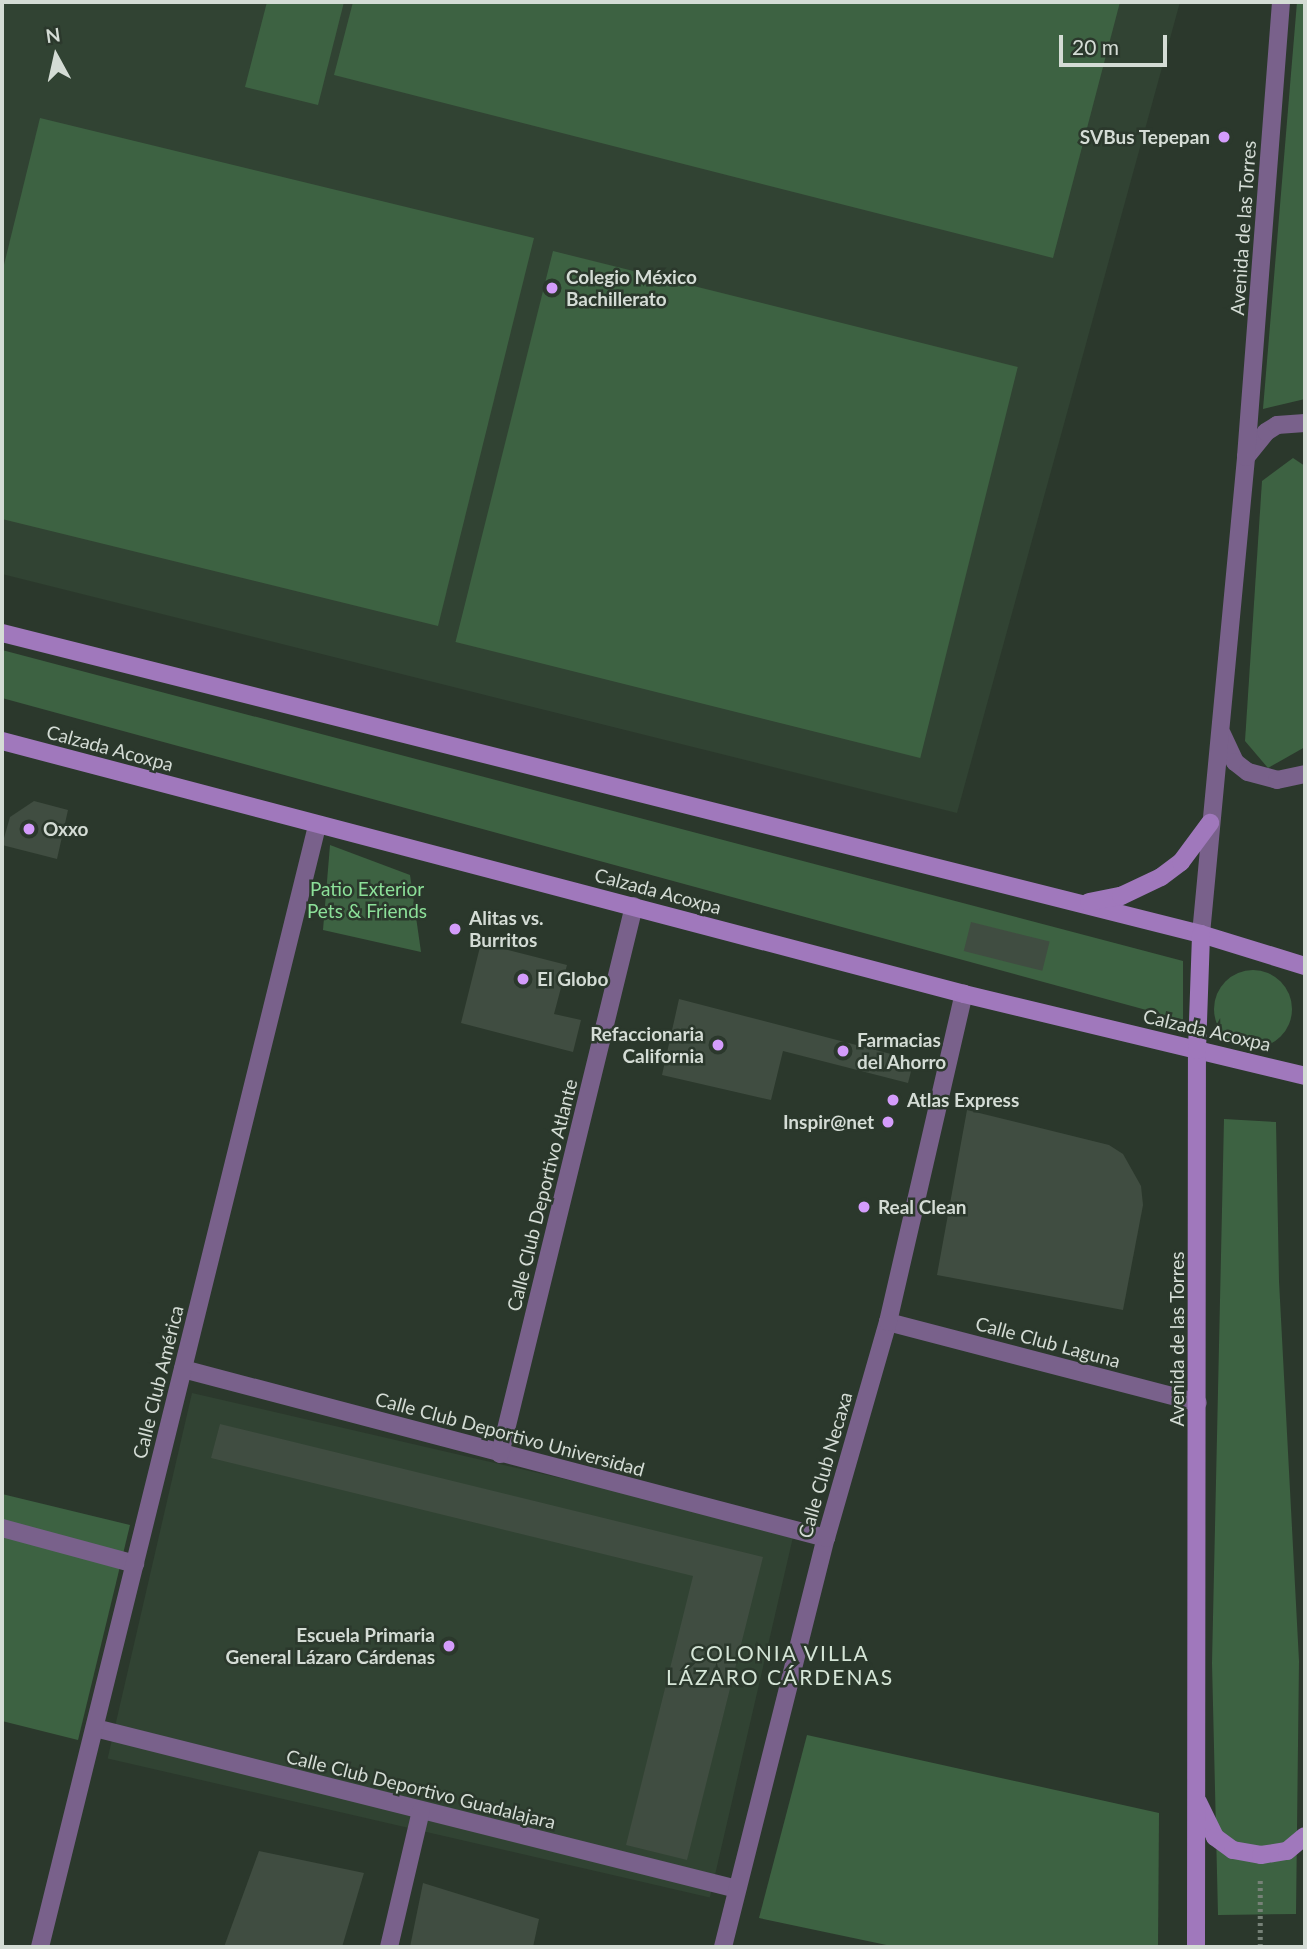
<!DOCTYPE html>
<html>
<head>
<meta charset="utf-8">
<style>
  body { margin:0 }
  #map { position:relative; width:1307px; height:1949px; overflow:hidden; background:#2b382c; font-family:Lato,sans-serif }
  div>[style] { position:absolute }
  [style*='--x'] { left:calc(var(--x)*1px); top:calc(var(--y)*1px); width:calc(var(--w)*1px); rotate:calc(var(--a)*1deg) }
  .built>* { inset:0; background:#314333; transform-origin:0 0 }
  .green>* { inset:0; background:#3d6242; transform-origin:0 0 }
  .round { border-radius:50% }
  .building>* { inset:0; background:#404d41; transform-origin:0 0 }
  .path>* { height:4.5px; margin-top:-2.25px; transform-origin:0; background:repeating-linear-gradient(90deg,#768177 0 3.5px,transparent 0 7px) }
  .street>* { height:18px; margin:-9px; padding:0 9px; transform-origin:9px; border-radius:9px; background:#79618b }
  .secondary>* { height:18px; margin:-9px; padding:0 9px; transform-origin:9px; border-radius:9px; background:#a078bc }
  .dots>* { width:19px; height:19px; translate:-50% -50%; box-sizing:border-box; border:4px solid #2b382c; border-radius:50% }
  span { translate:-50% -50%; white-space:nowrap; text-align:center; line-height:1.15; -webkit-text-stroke:5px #2b382c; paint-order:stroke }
  .poi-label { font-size:19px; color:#d4dcd5; font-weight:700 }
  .right { translate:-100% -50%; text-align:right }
  .left { translate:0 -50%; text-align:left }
  .street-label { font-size:19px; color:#d4dcd5 }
  .park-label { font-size:19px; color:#8ce099 }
  .neighbourhood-label { font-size:21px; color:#d5e5d7; letter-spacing:2px }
  .frame { position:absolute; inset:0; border:4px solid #d4dcd5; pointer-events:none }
  .north { position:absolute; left:21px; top:21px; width:70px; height:70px; -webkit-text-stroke:5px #2b382c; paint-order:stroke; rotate:352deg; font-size:19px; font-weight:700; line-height:28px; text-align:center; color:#d4dcd5 }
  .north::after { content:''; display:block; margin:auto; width:24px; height:32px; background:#d4dcd5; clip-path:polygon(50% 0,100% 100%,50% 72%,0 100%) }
  .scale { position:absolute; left:1059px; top:35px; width:108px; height:32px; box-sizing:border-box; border:4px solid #d4dcd5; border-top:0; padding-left:9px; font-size:21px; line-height:24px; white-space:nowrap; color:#d4dcd5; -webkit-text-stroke:5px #2b382c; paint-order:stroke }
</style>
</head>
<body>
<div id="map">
  <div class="built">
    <i style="clip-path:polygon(2px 2px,1180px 2px,957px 813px,2px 574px)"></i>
    <i style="left:192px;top:1393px;width:618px;height:375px;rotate:13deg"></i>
  </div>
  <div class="green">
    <i style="clip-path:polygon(267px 2px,344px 2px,318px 105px,245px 87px)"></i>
    <i style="clip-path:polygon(353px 2px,1120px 2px,1053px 258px,334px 75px)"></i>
    <i style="clip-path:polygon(1297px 2px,1305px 2px,1305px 399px,1263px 409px)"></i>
    <i style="clip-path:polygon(40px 118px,534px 238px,438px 626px,2px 519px,2px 273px)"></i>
    <i style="left:553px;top:251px;width:479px;height:403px;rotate:14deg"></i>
    <i style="clip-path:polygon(1293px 458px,1305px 466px,1305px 747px,1268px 768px,1245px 741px,1262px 481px)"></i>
    <i style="clip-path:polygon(2px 650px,1183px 961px,1183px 1020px,2px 698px)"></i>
    <i style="clip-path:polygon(330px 845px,410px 875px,421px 952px,323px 930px)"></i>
    <i class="round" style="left:1214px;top:970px;width:78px;height:78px"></i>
    <i style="clip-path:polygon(1224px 1119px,1276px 1122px,1279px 1281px,1299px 1661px,1296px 1914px,1218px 1915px,1212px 1663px)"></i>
    <i style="clip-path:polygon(2px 1494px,130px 1525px,78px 1740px,2px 1721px)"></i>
    <i style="clip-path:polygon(807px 1735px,1159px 1813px,1158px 1947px,896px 1947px,759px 1918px)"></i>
  </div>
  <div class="building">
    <i style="clip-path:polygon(34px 801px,68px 810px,57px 859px,2px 845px,10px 817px)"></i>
    <i style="left:971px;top:922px;width:81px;height:30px;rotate:14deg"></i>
    <i style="clip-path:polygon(481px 943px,567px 965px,554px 1014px,581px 1020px,573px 1052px,461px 1023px)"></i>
    <i style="clip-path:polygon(679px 999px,914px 1060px,908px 1083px,783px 1051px,771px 1100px,662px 1075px)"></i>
    <i style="clip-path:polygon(967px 1110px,1109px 1145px,1123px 1154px,1141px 1186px,1143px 1205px,1123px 1310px,937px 1275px)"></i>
    <i style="clip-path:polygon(220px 1424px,763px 1557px,687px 1860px,626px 1845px,693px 1576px,211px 1458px)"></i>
    <i style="clip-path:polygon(259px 1851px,364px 1873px,342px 1947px,224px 1947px)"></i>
    <i style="clip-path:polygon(423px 1883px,539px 1919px,533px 1947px,410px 1947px)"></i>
  </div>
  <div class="path">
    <i style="--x:1260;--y:1947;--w:67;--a:-90"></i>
  </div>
  <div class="street">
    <i style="--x:1246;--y:457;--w:32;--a:-51"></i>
    <i style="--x:1266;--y:432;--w:13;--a:-32"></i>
    <i style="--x:1277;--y:425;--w:28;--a:-4"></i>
    <i style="--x:1222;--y:734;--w:31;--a:65"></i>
    <i style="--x:1235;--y:762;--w:16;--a:38"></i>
    <i style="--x:1248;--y:772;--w:30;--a:15"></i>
    <i style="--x:1277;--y:780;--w:29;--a:-12"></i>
    <i style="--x:1201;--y:934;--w:479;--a:-84.6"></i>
    <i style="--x:1246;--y:457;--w:456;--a:-85.6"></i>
    <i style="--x:888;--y:1322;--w:320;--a:14.6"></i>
    <i style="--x:183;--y:1369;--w:665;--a:14.73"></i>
    <i style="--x:500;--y:1454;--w:564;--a:-76.26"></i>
    <i style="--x:2;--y:1528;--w:138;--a:15.1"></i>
    <i style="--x:95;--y:1728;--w:662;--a:14.08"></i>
    <i style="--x:40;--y:1947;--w:1155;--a:-76.12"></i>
    <i style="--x:389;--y:1947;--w:140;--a:-76.8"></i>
    <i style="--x:723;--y:1947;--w:422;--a:-75.9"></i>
    <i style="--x:826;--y:1538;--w:225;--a:-74"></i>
    <i style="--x:888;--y:1322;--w:337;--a:-77"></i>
  </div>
  <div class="secondary">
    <i style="--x:2;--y:633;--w:1236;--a:14.09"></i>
    <i style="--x:1201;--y:934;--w:109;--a:17.1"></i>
    <i style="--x:2;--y:741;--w:995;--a:14.73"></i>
    <i style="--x:964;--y:994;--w:351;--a:13.5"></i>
    <i style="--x:1089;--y:902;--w:33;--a:-11"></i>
    <i style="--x:1121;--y:896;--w:44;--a:-25.4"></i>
    <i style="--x:1161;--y:877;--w:25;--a:-37"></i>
    <i style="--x:1181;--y:862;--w:49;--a:-53.4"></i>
    <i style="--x:1198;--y:1802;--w:39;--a:64"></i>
    <i style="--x:1215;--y:1837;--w:22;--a:36"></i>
    <i style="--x:1233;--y:1850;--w:28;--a:10"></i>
    <i style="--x:1261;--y:1855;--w:26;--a:-9"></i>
    <i style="--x:1287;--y:1851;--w:23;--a:-40"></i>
    <i style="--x:1196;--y:1947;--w:897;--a:-89.94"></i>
    <i style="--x:1197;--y:1050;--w:116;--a:-88"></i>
  </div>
  <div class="dots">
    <i style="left:1224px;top:137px;background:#d49cfb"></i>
    <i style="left:552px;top:288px;background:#d49cfb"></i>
    <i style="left:29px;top:829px;background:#d49cfb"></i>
    <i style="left:455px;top:929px;background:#d49cfb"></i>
    <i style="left:523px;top:979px;background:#d49cfb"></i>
    <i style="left:718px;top:1045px;background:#d49cfb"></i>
    <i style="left:843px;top:1051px;background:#d49cfb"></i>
    <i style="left:893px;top:1100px;background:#d49cfb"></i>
    <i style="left:888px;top:1122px;background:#d49cfb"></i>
    <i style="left:864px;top:1207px;background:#d49cfb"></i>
    <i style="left:449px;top:1646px;background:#d49cfb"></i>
  </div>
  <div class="poi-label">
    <span class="right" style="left:1210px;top:137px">SVBus Tepepan</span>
    <span class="left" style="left:566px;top:288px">Colegio México<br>Bachillerato</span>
    <span class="left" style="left:43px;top:829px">Oxxo</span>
    <span class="left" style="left:469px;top:929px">Alitas vs.<br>Burritos</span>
    <span class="left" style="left:537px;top:979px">El Globo</span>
    <span class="right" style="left:704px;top:1045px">Refaccionaria<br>California</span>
    <span class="left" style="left:857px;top:1051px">Farmacias<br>del Ahorro</span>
    <span class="left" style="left:907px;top:1100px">Atlas Express</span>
    <span class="right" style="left:874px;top:1122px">Inspir@net</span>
    <span class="left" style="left:878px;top:1207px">Real Clean</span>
    <span class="right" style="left:435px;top:1646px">Escuela Primaria<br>General Lázaro Cárdenas</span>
  </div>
  <div class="street-label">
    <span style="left:1243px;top:228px;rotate:-86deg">Avenida de las Torres</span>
    <span style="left:110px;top:748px;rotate:15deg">Calzada Acoxpa</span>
    <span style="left:658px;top:891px;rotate:15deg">Calzada Acoxpa</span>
    <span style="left:1207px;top:1030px;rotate:13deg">Calzada Acoxpa</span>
    <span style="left:542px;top:1195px;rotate:-76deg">Calle Club Deportivo Atlante</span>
    <span style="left:1177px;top:1339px;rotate:-90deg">Avenida de las Torres</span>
    <span style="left:1048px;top:1342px;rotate:15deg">Calle Club Laguna</span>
    <span style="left:158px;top:1382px;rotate:-76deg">Calle Club América</span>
    <span style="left:510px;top:1434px;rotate:15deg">Calle Club Deportivo Universidad</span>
    <span style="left:825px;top:1465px;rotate:-74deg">Calle Club Necaxa</span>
    <span style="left:421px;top:1789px;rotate:14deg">Calle Club Deportivo Guadalajara</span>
  </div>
  <div class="park-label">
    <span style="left:367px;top:900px">Patio Exterior<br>Pets &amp; Friends</span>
  </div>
  <div class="neighbourhood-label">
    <span style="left:780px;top:1665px">COLONIA VILLA<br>LÁZARO CÁRDENAS</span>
  </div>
  <div class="frame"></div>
  <div class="north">N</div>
  <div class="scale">20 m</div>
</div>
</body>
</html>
